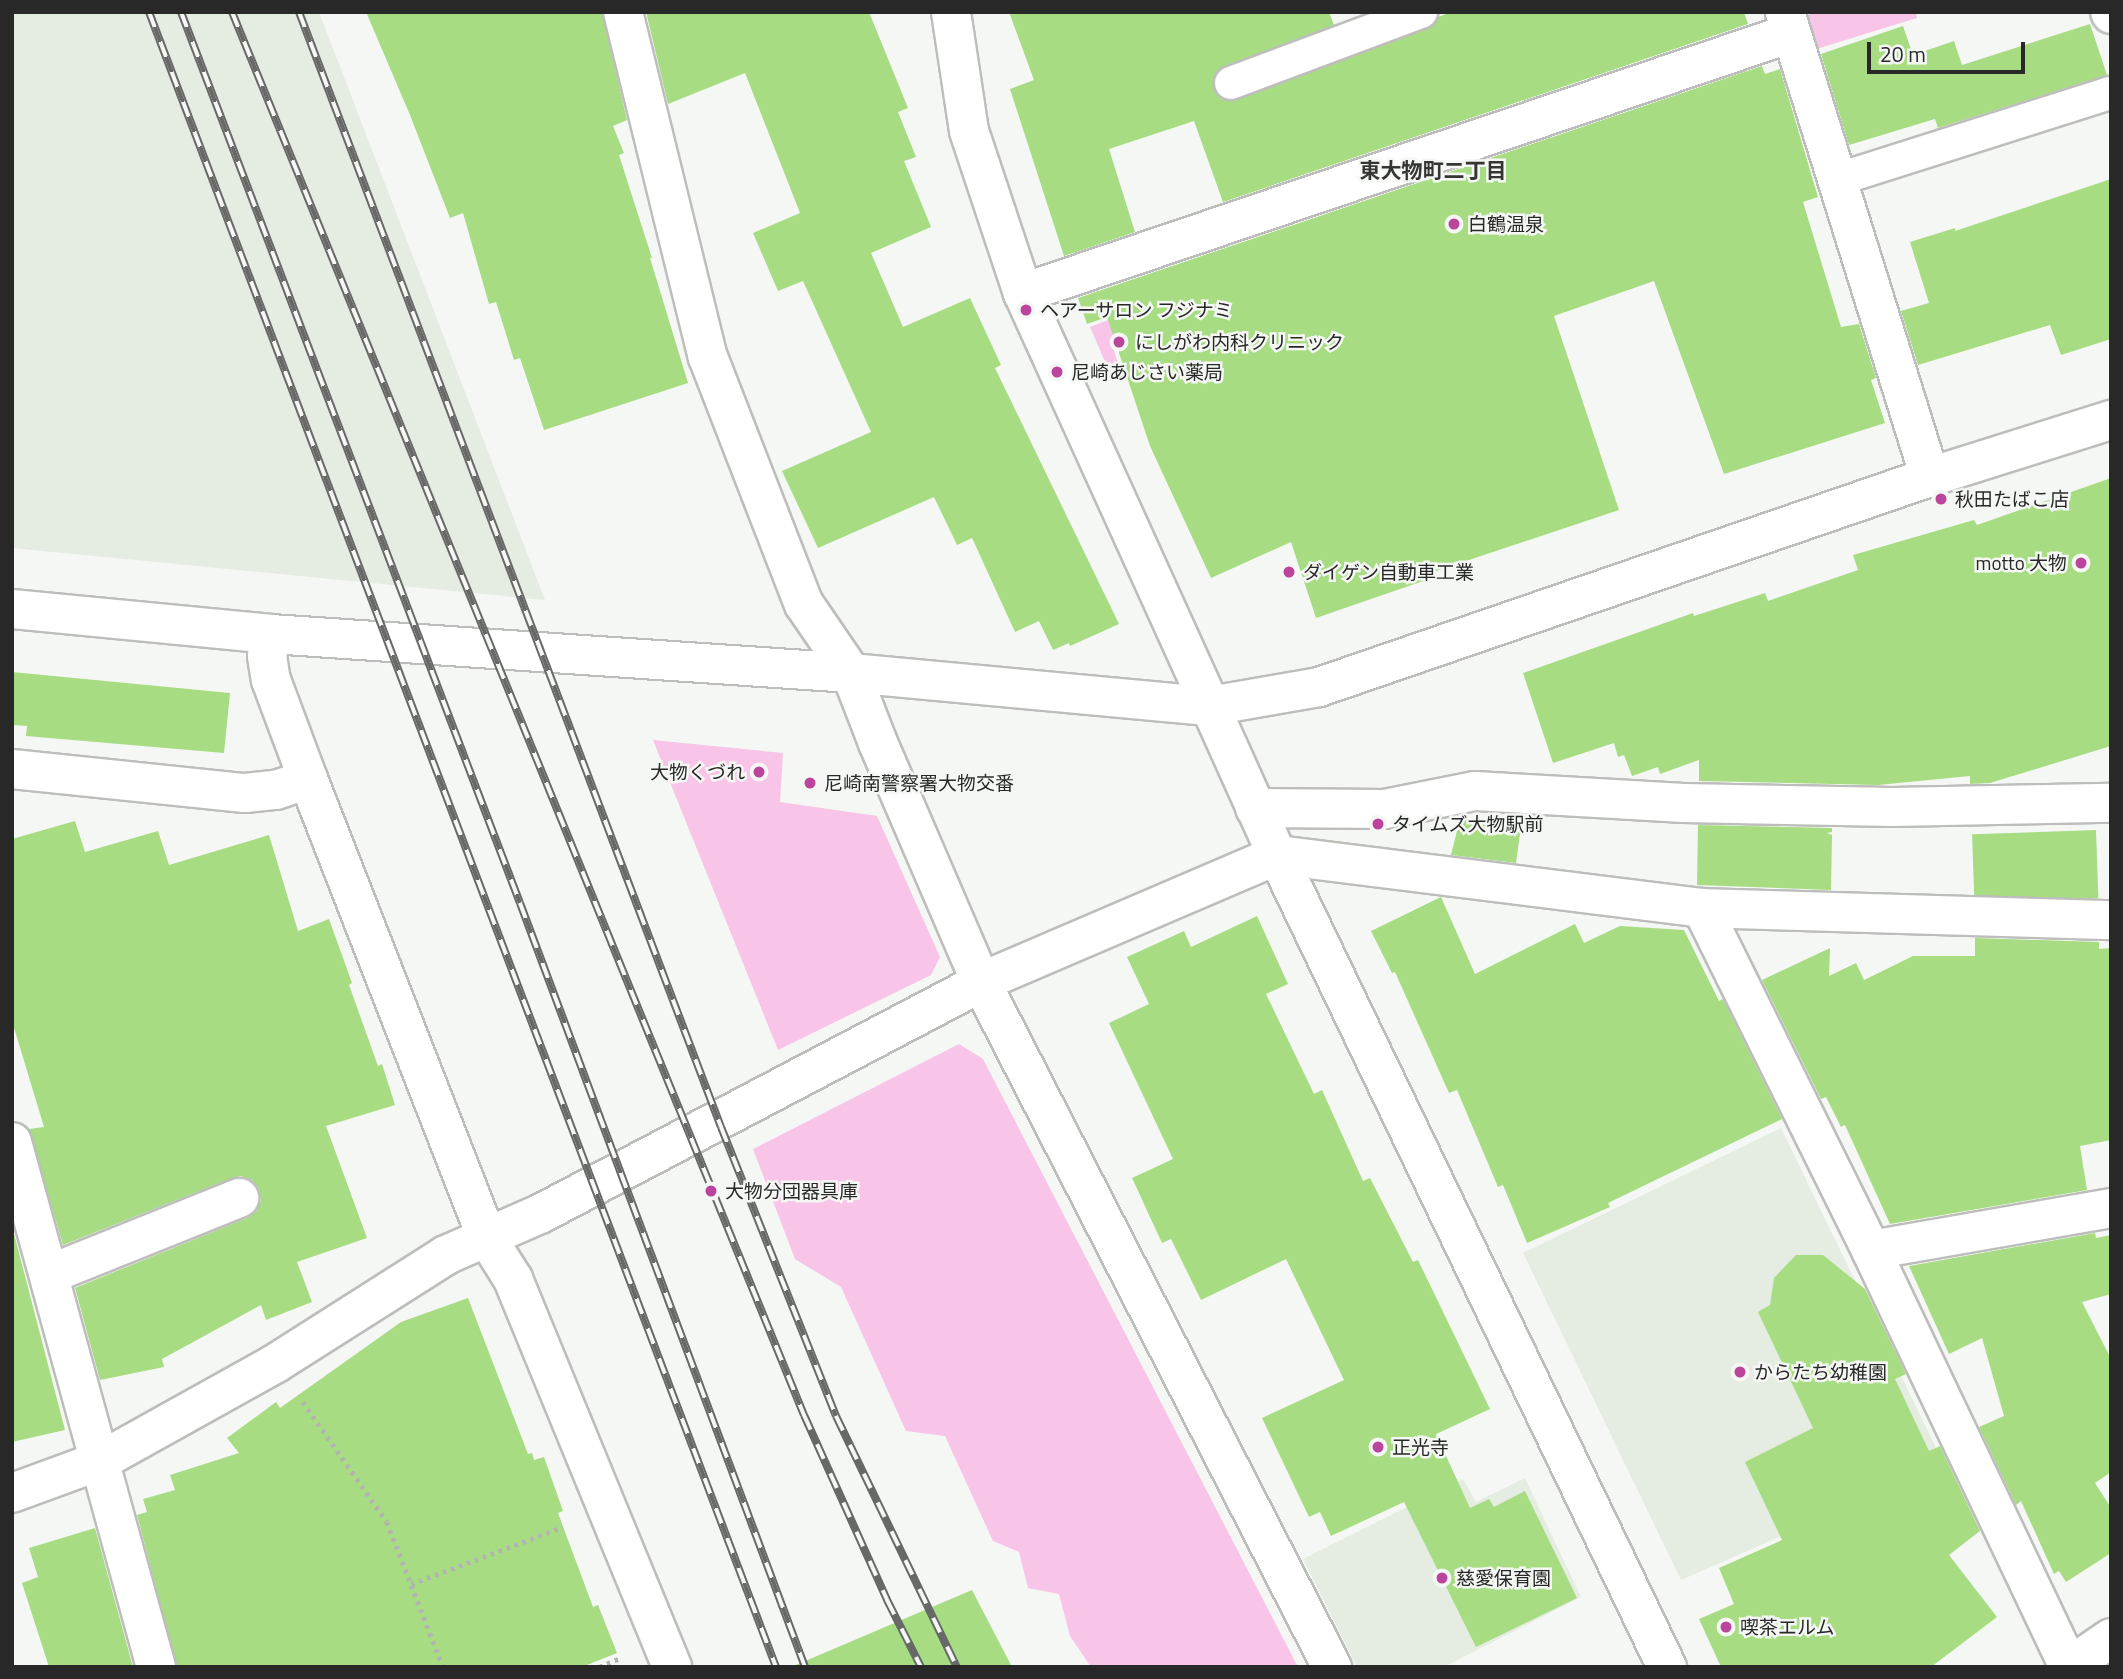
<!DOCTYPE html>
<html>
<head>
<meta charset="utf-8">
<style>
  body { margin:0 }
  #map { position:relative; width:2123px; height:1679px; overflow:hidden; background:#f5f7f4; font-family:"Titillium Web","Noto Sans JP",sans-serif }
  div>[style] { position:absolute }
  [style*='--x'] { left:calc(var(--x)*1px); top:calc(var(--y)*1px); width:calc(var(--w)*1px); rotate:calc(var(--a)*1deg) }
  .built>* { inset:0; background:#e5ece2 }
  .green>* { inset:0; background:#f8c4e7 }
  .building>* { inset:0; background:#a7dc83; transform-origin:0 0 }
  .path>* { height:4.5px; margin-top:-2.25px; transform-origin:0; background:repeating-linear-gradient(90deg,#b3b4b2 0 3.5px,transparent 0 8.5px) }
  .roads { filter:drop-shadow(2px 0 #bdbebb) drop-shadow(-2px 0 #bdbebb) drop-shadow(0 2px #bdbebb) drop-shadow(0 -2px #bdbebb) }
  .service>* { height:32px; margin:-16px; padding:0 16px; transform-origin:16px; border-radius:16px; background:#fff }
  .minor>* { height:38px; margin:-19px; padding:0 19px; transform-origin:19px; border-radius:19px; background:#fff }
  .tertiary>* { height:38px; margin:-19px; padding:0 19px; transform-origin:19px; border-radius:19px; background:#fff }
  .secondary>* { height:38px; margin:-19px; padding:0 19px; transform-origin:19px; border-radius:19px; background:#fff }
  .rail>* { height:8px; margin-top:-4px; transform-origin:0; background:repeating-linear-gradient(90deg,#f5f7f4 0 16px,#676967 0 32px); box-sizing:border-box; border-block:2px solid #676967 }
  .dots>* { width:19px; height:19px; translate:-50% -50%; box-sizing:border-box; border:4px solid #f5f7f4; border-radius:50% }
  span { translate:-50% -50%; white-space:nowrap; text-align:center; line-height:1.15; -webkit-text-stroke:5px #f5f7f4; paint-order:stroke }
  .poi-label { font-size:19px; color:#272827 }
  .left { translate:0 -50%; text-align:left }
  .right { translate:-100% -50%; text-align:right }
  .neighbourhood-label { font-size:21px; color:#353634; font-weight:700 }
  .frame { position:absolute; inset:0; border:14px solid #272827; pointer-events:none }
  .scale { position:absolute; left:1867px; top:42px; width:158px; height:32px; box-sizing:border-box; border:4px solid #272827; border-top:0; padding-left:9px; font-size:21px; line-height:24px; white-space:nowrap; color:#272827; -webkit-text-stroke:5px #f5f7f4; paint-order:stroke }
</style>
</head>
<body>
<div id="map">
  <div class="built">
    <i style="clip-path:polygon(12px 12px,319px 12px,545px 600px,12px 548px)"></i>
    <i style="clip-path:polygon(1781px 1128px,1957px 1491px,1782px 1536px,1681px 1580px,1523px 1253px)"></i>
    <i style="clip-path:polygon(1525px 1478px,1581px 1597px,1444px 1667px,1357px 1667px,1303px 1559px,1463px 1479px,1476px 1502px)"></i>
  </div>
  <div class="green">
    <i style="clip-path:polygon(1817px 12px,1916px 12px,1917px 18px,1813px 50px,1802px 17px)"></i>
    <i style="clip-path:polygon(1137px 309px,1165px 331px,1113px 347px,1119px 367px,1109px 371px,1090px 327px)"></i>
    <i style="clip-path:polygon(653px 740px,783px 753px,780px 802px,877px 816px,940px 957px,931px 975px,778px 1050px)"></i>
    <i style="clip-path:polygon(959px 1044px,983px 1059px,1298px 1667px,1091px 1667px,1070px 1636px,1059px 1594px,1028px 1588px,1019px 1552px,993px 1541px,945px 1436px,906px 1431px,841px 1287px,795px 1259px,753px 1149px)"></i>
  </div>
  <div class="building">
    <i style="clip-path:polygon(366px 12px,602px 12px,627px 120px,613px 126px,624px 153px,619px 155px,652px 258px,650px 258px,688px 383px,544px 430px,520px 358px,514px 360px,496px 302px,489px 304px,463px 213px,450px 218px,410px 115px)"></i>
    <i style="clip-path:polygon(646px 12px,869px 12px,908px 108px,898px 112px,916px 157px,904px 161px,931px 227px,871px 253px,903px 327px,970px 298px,1001px 365px,995px 368px,1119px 624px,1070px 646px,1069px 643px,1053px 650px,1039px 621px,1015px 632px,972px 538px,957px 545px,934px 497px,818px 548px,782px 471px,871px 432px,803px 281px,778px 291px,753px 233px,800px 213px,745px 73px,668px 104px)"></i>
    <i style="clip-path:polygon(1009px 12px,1329px 12px,1334px 25px,1217px 71px,1214px 89px,1220px 98px,1229px 101px,1427px 29px,1438px 17px,1452px 12px,1744px 12px,1748px 24px,1223px 202px,1194px 121px,1109px 149px,1135px 232px,1064px 256px,1010px 89px,1034px 80px)"></i>
    <i style="clip-path:polygon(2090px 24px,2107px 75px,1938px 128px,1935px 119px,1849px 145px,1821px 54px,1903px 26px,1913px 55px,1954px 41px,1962px 65px)"></i>
    <i style="clip-path:polygon(1762px 66px,1765px 74px,1780px 69px,1818px 197px,1803px 202px,1841px 327px,1859px 324px,1876px 378px,1871px 380px,1885px 423px,1724px 474px,1654px 281px,1554px 316px,1619px 510px,1424px 575px,1426px 580px,1316px 618px,1291px 542px,1211px 578px,1150px 446px,1107px 317px,1087px 324px,1078px 298px)"></i>
    <i style="clip-path:polygon(2111px 179px,2111px 339px,2061px 355px,2050px 325px,1918px 365px,1901px 311px,1929px 303px,1910px 242px,1955px 228px,1955px 231px)"></i>
    <i style="clip-path:polygon(2111px 478px,2111px 746px,1990px 783px,1970px 784px,1970px 776px,1878px 785px,1699px 781px,1699px 760px,1660px 774px,1658px 767px,1632px 776px,1624px 755px,1618px 757px,1614px 743px,1553px 763px,1523px 673px,1693px 613px,1694px 616px,1765px 593px,1768px 601px,1858px 570px,1853px 555px,1974px 520px,1977px 525px)"></i>
    <i style="clip-path:polygon(12px 672px,230px 693px,224px 753px,26px 736px,27px 726px,12px 725px)"></i>
    <i style="clip-path:polygon(1460px 819px,1522px 819px,1516px 863px,1451px 855px)"></i>
    <i style="clip-path:polygon(75px 821px,85px 852px,158px 831px,169px 865px,269px 835px,298px 931px,329px 919px,352px 983px,349px 985px,378px 1066px,382px 1064px,395px 1105px,326px 1126px,367px 1238px,297px 1262px,312px 1302px,266px 1320px,261px 1305px,162px 1359px,164px 1367px,100px 1380px,75px 1288px,247px 1218px,257px 1211px,261px 1200px,259px 1189px,252px 1180px,241px 1176px,232px 1178px,63px 1245px,29px 1129px,44px 1127px,12px 1021px,12px 839px)"></i>
    <i style="clip-path:polygon(1698px 825px,1832px 828px,1832px 832px,1827px 833px,1832px 835px,1831px 890px,1697px 885px)"></i>
    <i style="left:2096px;top:830px;width:68px;height:124px;rotate:88deg"></i>
    <i style="clip-path:polygon(1441px 897px,1475px 974px,1575px 924px,1584px 943px,1620px 926px,1684px 930px,1719px 1001px,1723px 999px,1782px 1119px,1608px 1203px,1610px 1207px,1527px 1243px,1503px 1185px,1498px 1187px,1457px 1090px,1449px 1093px,1395px 972px,1392px 973px,1371px 931px)"></i>
    <i style="clip-path:polygon(1257px 916px,1288px 984px,1266px 994px,1314px 1094px,1322px 1090px,1363px 1181px,1370px 1178px,1413px 1262px,1418px 1260px,1490px 1409px,1436px 1434px,1470px 1508px,1489px 1499px,1494px 1507px,1525px 1491px,1577px 1598px,1476px 1647px,1404px 1502px,1331px 1536px,1320px 1512px,1309px 1517px,1262px 1418px,1344px 1380px,1286px 1259px,1201px 1300px,1171px 1239px,1162px 1243px,1132px 1178px,1173px 1159px,1109px 1023px,1149px 1004px,1127px 957px,1184px 931px,1191px 947px)"></i>
    <i style="clip-path:polygon(1975px 938px,2099px 942px,2099px 949px,2111px 948px,2111px 1140px,2080px 1146px,2087px 1190px,1890px 1224px,1845px 1125px,1841px 1127px,1826px 1097px,1821px 1099px,1762px 980px,1830px 948px,1829px 976px,1856px 963px,1864px 980px,1913px 956px,1975px 956px)"></i>
    <i style="clip-path:polygon(12px 1226px,65px 1430px,12px 1442px)"></i>
    <i style="clip-path:polygon(2095px 1233px,2096px 1238px,2111px 1235px,2111px 1294px,2082px 1302px,2111px 1359px,2111px 1472px,2095px 1483px,2111px 1508px,2111px 1553px,2066px 1582px,2059px 1571px,2054px 1574px,2021px 1501px,2016px 1505px,1979px 1427px,2004px 1416px,1982px 1338px,1949px 1354px,1909px 1266px)"></i>
    <i style="clip-path:polygon(1796px 1255px,1823px 1255px,1865px 1289px,1906px 1374px,1895px 1379px,1929px 1451px,1940px 1446px,1980px 1531px,1949px 1555px,1997px 1617px,1931px 1667px,1721px 1667px,1699px 1619px,1734px 1604px,1719px 1568px,1782px 1540px,1745px 1462px,1813px 1428px,1758px 1312px,1770px 1305px,1774px 1278px)"></i>
    <i style="clip-path:polygon(468px 1298px,528px 1454px,532px 1453px,534px 1460px,544px 1457px,563px 1511px,558px 1513px,593px 1607px,598px 1605px,617px 1653px,582px 1667px,177px 1667px,137px 1515px,147px 1512px,143px 1499px,175px 1490px,170px 1475px,239px 1453px,227px 1438px,276px 1402px,280px 1408px,401px 1322px)"></i>
    <i style="clip-path:polygon(95px 1528px,133px 1667px,49px 1667px,22px 1583px,38px 1577px,29px 1548px)"></i>
    <i style="clip-path:polygon(972px 1590px,1012px 1667px,791px 1667px)"></i>
  </div>
  <div class="path">
    <i style="--x:303;--y:1402;--w:146;--a:55"></i>
    <i style="--x:387;--y:1522;--w:155;--a:68.9"></i>
    <i style="--x:411;--y:1584;--w:162;--a:-20.6"></i>
    <i style="--x:599;--y:1667;--w:21;--a:-23"></i>
  </div>
  <div class="roads">
    <div class="service">
      <i style="--x:1231;--y:83;--w:203;--a:-20.5"></i>
      <i style="--x:1836;--y:180;--w:288;--a:-17.6"></i>
    </div>
    <div class="minor">
      <i style="--x:623;--y:12;--w:355;--a:76.2"></i>
      <i style="--x:708;--y:357;--w:265;--a:68.8"></i>
      <i style="--x:804;--y:604;--w:83;--a:55.7"></i>
      <i style="--x:851;--y:673;--w:75;--a:68.9"></i>
      <i style="--x:878;--y:743;--w:260;--a:66.7"></i>
      <i style="--x:981;--y:982;--w:770;--a:62.87"></i>
      <i style="--x:951;--y:12;--w:120;--a:81.4"></i>
      <i style="--x:969;--y:131;--w:171;--a:71.6"></i>
      <i style="--x:1023;--y:293;--w:453;--a:65.6"></i>
      <i style="--x:1785;--y:12;--w:487;--a:72.7"></i>
      <i style="--x:2110;--y:12;--w:2;--a:63"></i>
      <i style="--x:1023;--y:293;--w:811;--a:-18.7"></i>
      <i style="--x:271;--y:634;--w:22;--a:100"></i>
      <i style="--x:267;--y:656;--w:24;--a:81"></i>
      <i style="--x:271;--y:680;--w:106;--a:69.5"></i>
      <i style="--x:308;--y:779;--w:490;--a:68.7"></i>
      <i style="--x:486;--y:1236;--w:51;--a:57.9"></i>
      <i style="--x:513;--y:1279;--w:419;--a:67.7"></i>
      <i style="--x:12;--y:769;--w:234;--a:5.9"></i>
      <i style="--x:245;--y:793;--w:31;--a:-6"></i>
      <i style="--x:276;--y:790;--w:34;--a:-19"></i>
      <i style="--x:1255;--y:808;--w:130;--a:0.4"></i>
      <i style="--x:1385;--y:809;--w:92;--a:-11.3"></i>
      <i style="--x:1475;--y:791;--w:209;--a:3.3"></i>
      <i style="--x:1684;--y:803;--w:209;--a:1.1"></i>
      <i style="--x:1893;--y:807;--w:218;--a:-1.1"></i>
      <i style="--x:1702;--y:908;--w:381;--a:63.7"></i>
      <i style="--x:1871;--y:1250;--w:462;--a:64.6"></i>
      <i style="--x:12;--y:1142;--w:544;--a:74.66"></i>
      <i style="--x:1871;--y:1250;--w:244;--a:-9.9"></i>
      <i style="--x:50;--y:1274;--w:204;--a:-21.9"></i>
      <i style="--x:12;--y:1493;--w:96;--a:-20.1"></i>
      <i style="--x:102;--y:1460;--w:199;--a:-29.1"></i>
      <i style="--x:276;--y:1363;--w:201;--a:-32.4"></i>
      <i style="--x:446;--y:1255;--w:103;--a:-23.6"></i>
      <i style="--x:540;--y:1214;--w:498;--a:-27.7"></i>
      <i style="--x:981;--y:982;--w:322;--a:-23.2"></i>
      <i style="--x:1277;--y:855;--w:428;--a:7.1"></i>
      <i style="--x:1702;--y:908;--w:409;--a:1.7"></i>
    </div>
    <div class="tertiary">
      <i style="--x:12;--y:609;--w:260;--a:5.5"></i>
      <i style="--x:271;--y:634;--w:581;--a:3.85"></i>
      <i style="--x:851;--y:673;--w:361;--a:5.3"></i>
      <i style="--x:1210;--y:706;--w:111;--a:-9.9"></i>
      <i style="--x:1319;--y:687;--w:646;--a:-18.97"></i>
      <i style="--x:1930;--y:477;--w:190;--a:-17.5"></i>
      <i style="--x:1210;--y:706;--w:163;--a:65.8"></i>
      <i style="--x:1277;--y:855;--w:901;--a:64.35"></i>
    </div>
    <div class="secondary">
      <i style="--x:2069;--y:1667;--w:51;--a:-34.6"></i>
    </div>
  </div>
  <div class="rail">
    <i style="--x:149;--y:12;--w:1770;--a:69.25"></i>
    <i style="--x:181;--y:12;--w:953;--a:69.17"></i>
    <i style="--x:520;--y:903;--w:815;--a:69.54"></i>
    <i style="--x:232;--y:12;--w:1515;--a:67.82"></i>
    <i style="--x:804;--y:1415;--w:203;--a:65.8"></i>
    <i style="--x:887;--y:1600;--w:75;--a:63.1"></i>
    <i style="--x:299;--y:12;--w:1192;--a:69.27"></i>
    <i style="--x:721;--y:1127;--w:311;--a:68.3"></i>
    <i style="--x:836;--y:1416;--w:279;--a:64.3"></i>
  </div>
  <div class="dots">
    <i style="left:1454px;top:224px;background:#bb459d"></i>
    <i style="left:1026px;top:310px;background:#bb459d"></i>
    <i style="left:1119px;top:342px;background:#bb459d"></i>
    <i style="left:1057px;top:372px;background:#bb459d"></i>
    <i style="left:1941px;top:499px;background:#bb459d"></i>
    <i style="left:2081px;top:563px;background:#bb459d"></i>
    <i style="left:1289px;top:572px;background:#bb459d"></i>
    <i style="left:759px;top:772px;background:#bb459d"></i>
    <i style="left:810px;top:783px;background:#bb459d"></i>
    <i style="left:1378px;top:824px;background:#bb459d"></i>
    <i style="left:711px;top:1191px;background:#bb459d"></i>
    <i style="left:1740px;top:1372px;background:#bb459d"></i>
    <i style="left:1378px;top:1447px;background:#bb459d"></i>
    <i style="left:1442px;top:1578px;background:#bb459d"></i>
    <i style="left:1726px;top:1627px;background:#bb459d"></i>
  </div>
  <div class="poi-label">
    <span class="left" style="left:1468px;top:224px">白鶴温泉</span>
    <span class="left" style="left:1040px;top:310px">ヘアーサロン フジナミ</span>
    <span class="left" style="left:1135px;top:342px">にしがわ内科クリニック</span>
    <span class="left" style="left:1071px;top:372px">尼崎あじさい薬局</span>
    <span class="left" style="left:1955px;top:499px">秋田たばこ店</span>
    <span class="right" style="left:2067px;top:563px">motto 大物</span>
    <span class="left" style="left:1303px;top:572px">ダイゲン自動車工業</span>
    <span class="right" style="left:745px;top:772px">大物くづれ</span>
    <span class="left" style="left:824px;top:783px">尼崎南警察署大物交番</span>
    <span class="left" style="left:1392px;top:824px">タイムズ大物駅前</span>
    <span class="left" style="left:725px;top:1191px">大物分団器具庫</span>
    <span class="left" style="left:1754px;top:1372px">からたち幼稚園</span>
    <span class="left" style="left:1392px;top:1447px">正光寺</span>
    <span class="left" style="left:1456px;top:1578px">慈愛保育園</span>
    <span class="left" style="left:1740px;top:1627px">喫茶エルム</span>
  </div>
  <div class="neighbourhood-label">
    <span style="left:1433px;top:170px">東大物町二丁目</span>
  </div>
  <div class="frame"></div>
  <div class="scale">20 m</div>
</div>
</body>
</html>
